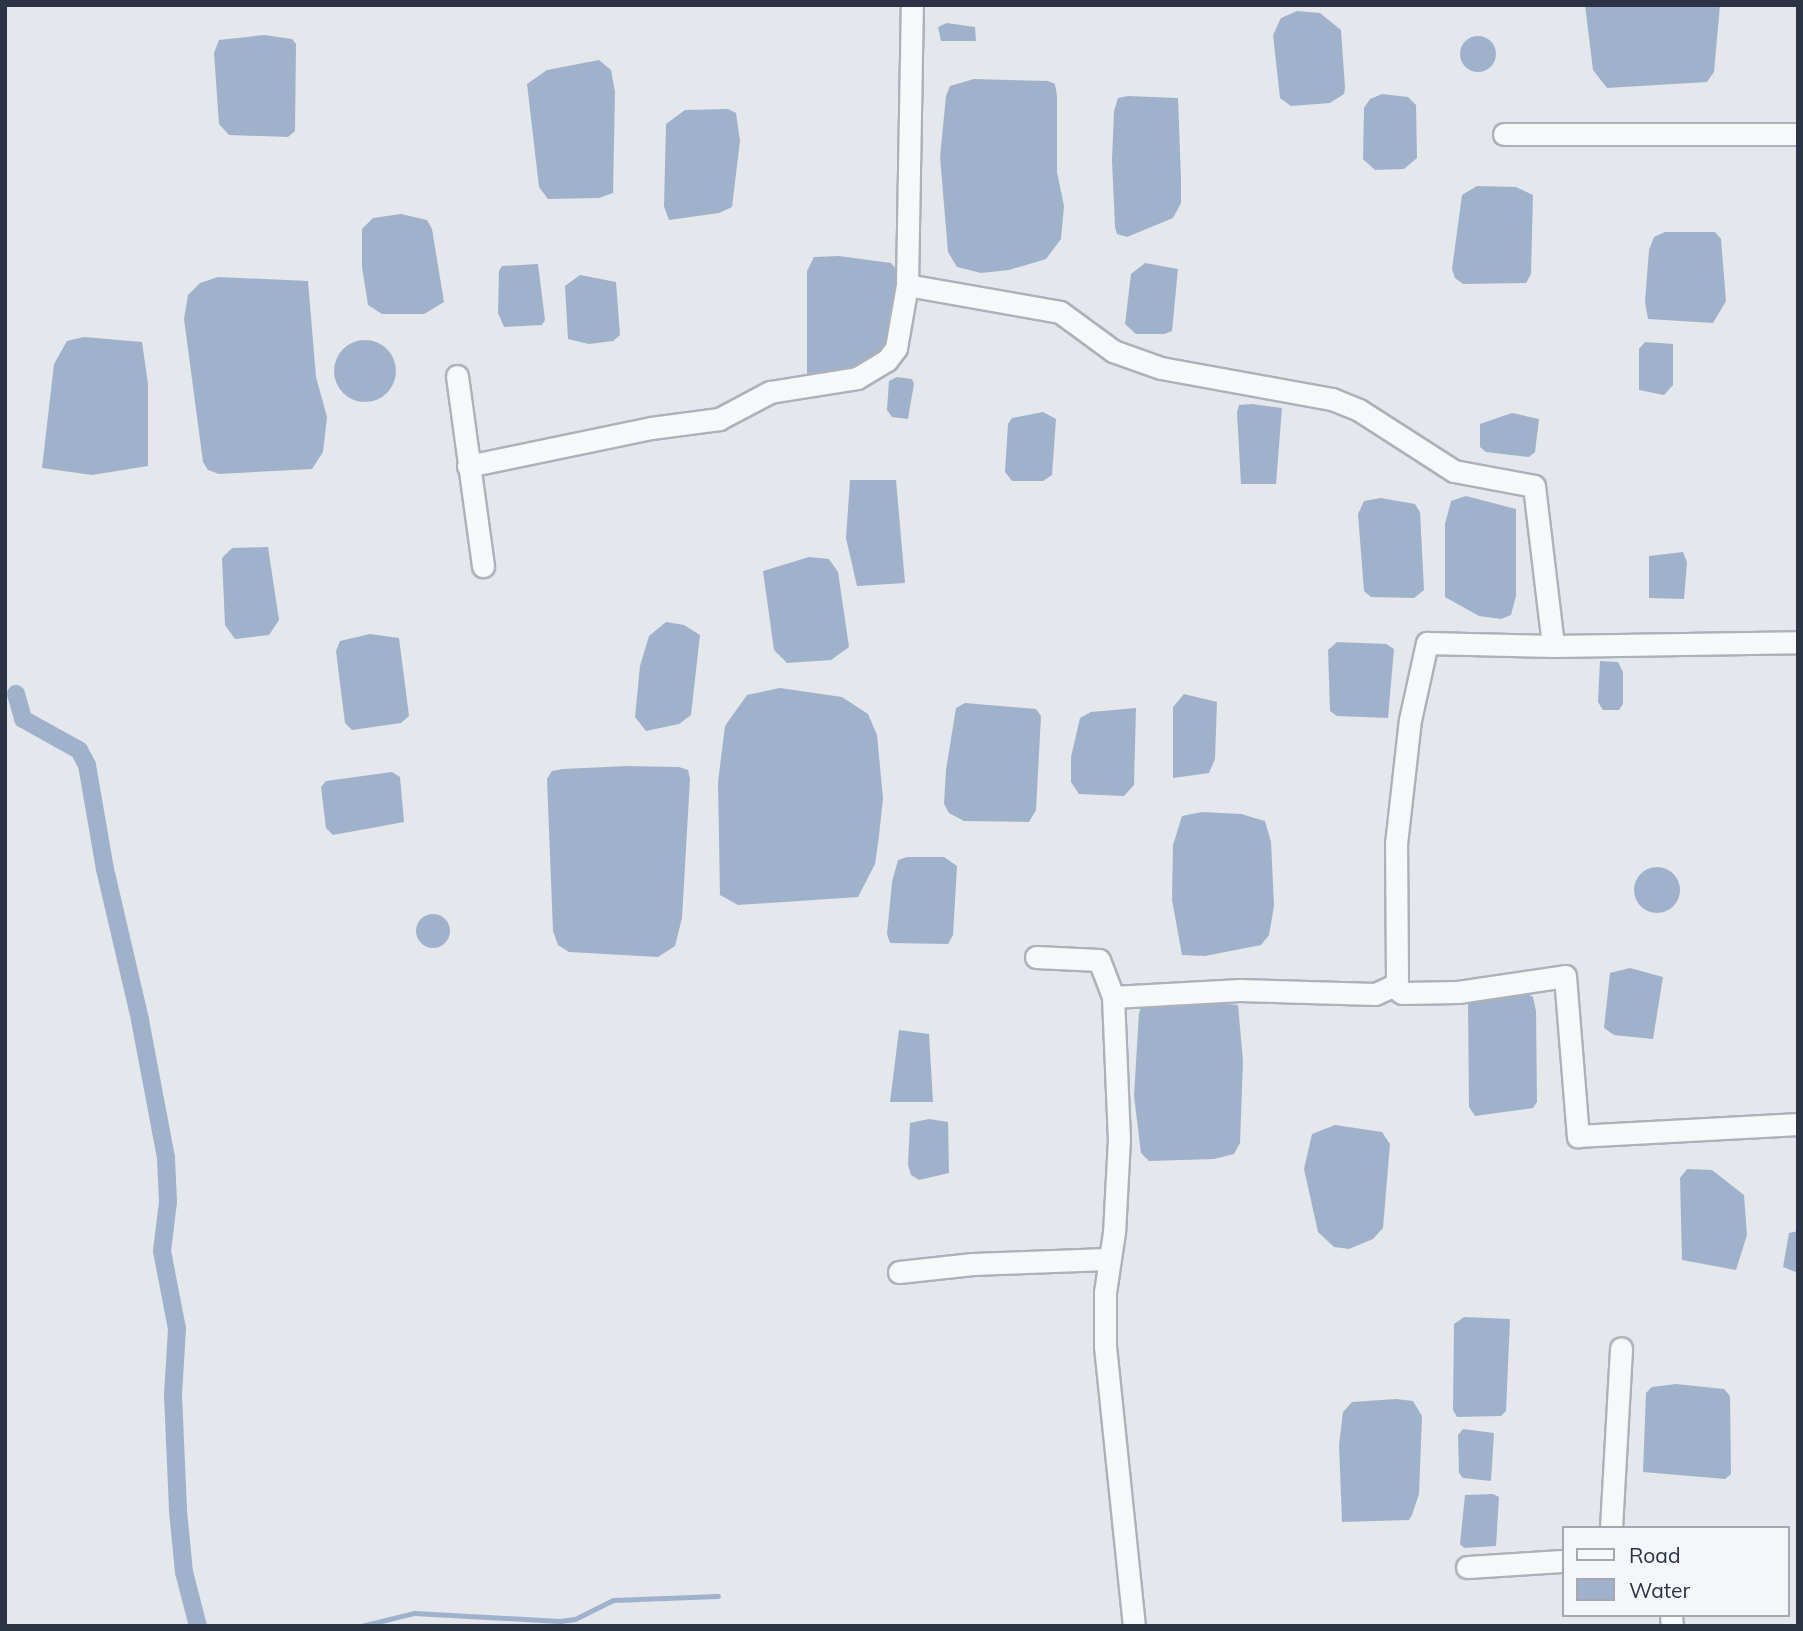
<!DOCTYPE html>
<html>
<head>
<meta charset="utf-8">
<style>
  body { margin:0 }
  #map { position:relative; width:1803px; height:1631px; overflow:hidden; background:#e4e7ec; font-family:Mulish,sans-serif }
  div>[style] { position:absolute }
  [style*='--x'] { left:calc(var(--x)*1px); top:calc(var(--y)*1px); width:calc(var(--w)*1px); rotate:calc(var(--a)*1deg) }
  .water>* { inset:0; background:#a0b2cb }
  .round { border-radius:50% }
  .stream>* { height:5px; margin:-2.5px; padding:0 2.5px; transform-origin:2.5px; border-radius:2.5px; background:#a0b2cb }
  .canal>* { height:18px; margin:-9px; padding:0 9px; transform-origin:9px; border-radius:9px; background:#a0b2cb }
  .roads { filter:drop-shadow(2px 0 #acb1ba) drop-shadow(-2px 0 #acb1ba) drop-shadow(0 2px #acb1ba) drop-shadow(0 -2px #acb1ba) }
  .minor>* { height:21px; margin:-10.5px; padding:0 10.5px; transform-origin:10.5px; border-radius:10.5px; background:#f7f8fa }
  span { translate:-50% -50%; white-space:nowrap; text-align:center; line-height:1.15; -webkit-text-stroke:7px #f4f6f9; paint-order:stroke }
  .frame { position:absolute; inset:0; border:7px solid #2b3344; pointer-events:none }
  .legend { position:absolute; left:1562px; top:1526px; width:228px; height:91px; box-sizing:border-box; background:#f4f6f9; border:2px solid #a4a8b1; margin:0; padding:9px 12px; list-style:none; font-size:21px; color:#2b3344 }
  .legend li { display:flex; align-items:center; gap:14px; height:35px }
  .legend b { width:35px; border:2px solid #a4a8b1 }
</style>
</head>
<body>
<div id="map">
  <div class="water">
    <i style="clip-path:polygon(1585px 5px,1720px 5px,1714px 72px,1707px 82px,1607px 88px,1593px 70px)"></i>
    <i style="clip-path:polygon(1297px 11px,1320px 13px,1341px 30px,1345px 88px,1344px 94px,1330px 103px,1291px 106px,1280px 98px,1273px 35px,1281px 18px)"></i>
    <i style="clip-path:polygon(947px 23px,975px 27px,976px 41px,941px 41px,938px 27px)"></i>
    <i style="clip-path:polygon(264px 35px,292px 39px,296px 44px,295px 131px,288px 137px,229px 135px,219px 124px,214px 53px,219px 40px)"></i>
    <i class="round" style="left:1460px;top:36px;width:36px;height:36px"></i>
    <i style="clip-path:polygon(599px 60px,611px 70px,615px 92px,613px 193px,599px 198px,548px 199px,539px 187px,527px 84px,547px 70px)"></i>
    <i style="clip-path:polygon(974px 79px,1048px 81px,1055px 84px,1057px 96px,1057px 172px,1064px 206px,1061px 239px,1046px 259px,1009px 270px,981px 273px,957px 267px,948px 252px,940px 157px,946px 96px,950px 86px)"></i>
    <i style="clip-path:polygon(1382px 94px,1408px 97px,1416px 105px,1417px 158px,1404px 169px,1375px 170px,1363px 159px,1364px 108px,1370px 99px)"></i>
    <i style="clip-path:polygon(1128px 96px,1178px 98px,1181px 179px,1181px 203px,1173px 218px,1127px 237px,1117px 234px,1115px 227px,1112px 160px,1114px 111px,1118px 98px)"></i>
    <i style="clip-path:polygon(728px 109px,736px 113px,740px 141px,732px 207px,719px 213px,669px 220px,664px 206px,666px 124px,685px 110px)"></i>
    <i style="clip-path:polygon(1477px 186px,1516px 187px,1533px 195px,1531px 274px,1526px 283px,1463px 284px,1455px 278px,1452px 269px,1462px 195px)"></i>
    <i style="clip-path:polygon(401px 214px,427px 220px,432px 229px,444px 302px,424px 314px,382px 314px,368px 305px,362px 267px,362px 229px,373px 218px)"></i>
    <i style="clip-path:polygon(1665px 232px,1715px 232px,1721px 239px,1726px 301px,1713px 323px,1648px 319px,1645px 302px,1649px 250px,1654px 237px)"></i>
    <i style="clip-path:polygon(839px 256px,891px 263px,897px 270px,901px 281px,888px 347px,852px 372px,807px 376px,807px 271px,814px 257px)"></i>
    <i style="clip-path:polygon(1145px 263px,1178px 269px,1172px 331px,1164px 334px,1136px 334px,1125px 324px,1131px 274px)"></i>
    <i style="clip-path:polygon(538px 264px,545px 320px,542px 325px,504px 327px,498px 313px,499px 271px,502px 266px)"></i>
    <i style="clip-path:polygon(580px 275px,616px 282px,620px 335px,613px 341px,589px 344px,568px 339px,565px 286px)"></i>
    <i style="clip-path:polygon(218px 277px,308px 281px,316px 377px,327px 417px,323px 452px,312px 469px,219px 474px,208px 470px,203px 462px,184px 319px,188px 295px,200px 283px)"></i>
    <i style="clip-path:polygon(84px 337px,142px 342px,148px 384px,148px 466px,92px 475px,42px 468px,54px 364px,67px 341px)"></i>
    <i class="round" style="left:334px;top:340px;width:62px;height:62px"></i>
    <i style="clip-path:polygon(1645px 342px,1673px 344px,1673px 385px,1664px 395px,1639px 390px,1639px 349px)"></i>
    <i style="clip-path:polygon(897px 377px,912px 379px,914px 384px,908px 419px,892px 417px,887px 410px,889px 381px)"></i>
    <i style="clip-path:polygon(1252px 404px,1282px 408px,1276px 484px,1241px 484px,1237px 413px,1239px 405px)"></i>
    <i style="clip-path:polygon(1043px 412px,1056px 419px,1052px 475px,1043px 481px,1012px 481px,1005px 472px,1008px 424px,1012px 418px)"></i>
    <i style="clip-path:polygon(1512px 413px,1539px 419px,1535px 452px,1529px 457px,1486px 452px,1480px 447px,1480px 424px)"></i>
    <i style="clip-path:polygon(850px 480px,896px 480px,905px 583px,857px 586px,846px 538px)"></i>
    <i style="clip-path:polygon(1466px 496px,1516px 509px,1516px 596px,1511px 615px,1501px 619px,1479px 616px,1445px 597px,1445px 524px,1451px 501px)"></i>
    <i style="clip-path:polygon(1381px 498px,1415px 504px,1420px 512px,1424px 590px,1414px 598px,1371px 597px,1364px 591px,1358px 514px,1364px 501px)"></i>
    <i style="clip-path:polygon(268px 547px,279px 620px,269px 635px,235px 639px,225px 625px,222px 558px,232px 548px)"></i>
    <i style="clip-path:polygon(1683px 552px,1687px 562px,1684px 599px,1649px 598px,1649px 556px)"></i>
    <i style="clip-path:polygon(809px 557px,829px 559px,838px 572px,849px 647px,831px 660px,787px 663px,774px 650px,763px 571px)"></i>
    <i style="clip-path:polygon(666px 622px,684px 625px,700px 635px,691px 715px,679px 724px,646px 731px,635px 717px,640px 666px,649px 636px)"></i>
    <i style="clip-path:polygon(370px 634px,399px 638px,409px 716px,401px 723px,352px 730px,345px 723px,336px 651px,340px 641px)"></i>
    <i style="clip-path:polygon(1337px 642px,1386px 644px,1394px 649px,1388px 718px,1337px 716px,1330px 711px,1328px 650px)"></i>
    <i style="clip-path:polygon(1600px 661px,1618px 662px,1623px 672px,1623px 704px,1619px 710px,1603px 710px,1598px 702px)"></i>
    <i style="clip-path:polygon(780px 688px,842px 697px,868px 714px,877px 735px,883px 798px,879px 836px,875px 864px,858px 897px,738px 905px,720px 895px,718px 782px,725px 726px,747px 695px)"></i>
    <i style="clip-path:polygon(1184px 694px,1217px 702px,1215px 759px,1209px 773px,1173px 778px,1173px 707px)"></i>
    <i style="clip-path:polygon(965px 703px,1036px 709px,1041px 716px,1036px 810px,1029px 822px,964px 821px,949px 813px,944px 804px,946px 770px,956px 708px)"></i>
    <i style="clip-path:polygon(1136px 708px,1134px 785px,1124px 796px,1079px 794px,1071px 782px,1071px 757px,1080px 718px,1091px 712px)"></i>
    <i style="clip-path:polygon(627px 766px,679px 767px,688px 770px,690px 779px,682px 918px,675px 946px,658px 957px,569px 952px,558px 945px,553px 931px,547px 779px,552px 771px,563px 769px)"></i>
    <i style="clip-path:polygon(392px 772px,400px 777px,404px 822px,333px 835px,326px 828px,321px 787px,326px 781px)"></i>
    <i style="clip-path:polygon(1202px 812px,1241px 814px,1265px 821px,1271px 842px,1274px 906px,1269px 935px,1261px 945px,1205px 956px,1182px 955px,1172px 900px,1173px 845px,1182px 816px)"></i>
    <i style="clip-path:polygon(907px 857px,944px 857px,957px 866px,953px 935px,948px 944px,890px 943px,887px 934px,892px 882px,898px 860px)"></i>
    <i class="round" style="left:1634px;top:867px;width:46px;height:46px"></i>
    <i class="round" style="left:416px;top:914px;width:34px;height:34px"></i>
    <i style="clip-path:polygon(1630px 968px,1663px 977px,1653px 1039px,1614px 1035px,1604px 1028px,1610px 973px)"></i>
    <i style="clip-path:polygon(1520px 990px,1533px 997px,1536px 1011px,1537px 1102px,1533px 1108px,1475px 1116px,1469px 1107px,1468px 1001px)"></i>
    <i style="clip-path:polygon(1190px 1000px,1238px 1005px,1243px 1061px,1240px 1143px,1234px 1154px,1214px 1159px,1149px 1161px,1141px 1153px,1134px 1096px,1139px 1013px,1142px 1004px)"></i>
    <i style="clip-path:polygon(899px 1030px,929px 1034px,933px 1102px,890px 1102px)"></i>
    <i style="clip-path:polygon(929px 1119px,948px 1122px,949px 1173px,919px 1180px,911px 1175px,908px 1165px,910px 1123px)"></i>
    <i style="clip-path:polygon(1335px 1125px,1382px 1132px,1390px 1144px,1383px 1228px,1373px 1239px,1349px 1249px,1334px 1247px,1318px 1232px,1304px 1169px,1312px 1134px)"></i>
    <i style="clip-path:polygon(1687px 1169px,1712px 1170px,1744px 1195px,1747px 1235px,1736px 1270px,1682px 1260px,1680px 1178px)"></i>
    <i style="clip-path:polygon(1798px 1231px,1798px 1273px,1783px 1267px,1789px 1233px)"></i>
    <i style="clip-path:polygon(1464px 1317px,1510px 1319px,1506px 1411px,1501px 1416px,1457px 1417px,1453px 1410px,1454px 1324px)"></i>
    <i style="clip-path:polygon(1676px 1384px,1724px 1389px,1730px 1396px,1731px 1474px,1725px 1479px,1643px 1472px,1646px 1393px,1652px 1387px)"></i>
    <i style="clip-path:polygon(1396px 1399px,1413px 1401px,1422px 1416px,1419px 1494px,1412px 1515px,1409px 1520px,1342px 1522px,1339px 1445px,1343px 1412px,1352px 1402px)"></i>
    <i style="clip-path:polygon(1463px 1429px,1494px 1433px,1491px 1481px,1463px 1478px,1459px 1473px,1458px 1435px)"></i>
    <i style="clip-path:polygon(1493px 1494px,1499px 1497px,1496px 1546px,1464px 1548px,1460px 1544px,1465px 1495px)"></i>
  </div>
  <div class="stream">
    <i style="--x:361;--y:1626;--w:55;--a:-13.8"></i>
    <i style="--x:414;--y:1613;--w:146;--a:3.1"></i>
    <i style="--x:560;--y:1621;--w:15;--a:-8"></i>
    <i style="--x:575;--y:1619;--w:42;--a:-26.6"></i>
    <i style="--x:613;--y:1600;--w:105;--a:-2.2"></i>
  </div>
  <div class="canal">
    <i style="--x:16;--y:694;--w:26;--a:74"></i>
    <i style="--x:23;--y:719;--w:64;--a:29"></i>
    <i style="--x:79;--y:750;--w:17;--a:62"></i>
    <i style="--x:87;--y:765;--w:106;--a:80.2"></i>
    <i style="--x:105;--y:869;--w:155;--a:76.9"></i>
    <i style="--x:140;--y:1020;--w:140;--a:79.3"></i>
    <i style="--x:166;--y:1158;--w:44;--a:87.4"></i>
    <i style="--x:168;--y:1202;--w:49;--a:97"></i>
    <i style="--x:162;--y:1251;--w:79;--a:79.1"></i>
    <i style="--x:177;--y:1329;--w:66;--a:93.5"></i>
    <i style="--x:173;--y:1395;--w:116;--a:87.5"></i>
    <i style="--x:178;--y:1511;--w:61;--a:84.4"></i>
    <i style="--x:184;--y:1572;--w:56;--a:75.5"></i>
  </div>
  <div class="roads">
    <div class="minor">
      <i style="--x:1504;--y:134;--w:294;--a:0"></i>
      <i style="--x:907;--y:285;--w:155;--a:10"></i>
      <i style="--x:1060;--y:312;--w:66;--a:36.3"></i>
      <i style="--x:1113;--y:351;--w:51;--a:19.5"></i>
      <i style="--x:1161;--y:368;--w:174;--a:10.3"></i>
      <i style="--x:1332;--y:399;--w:29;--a:22"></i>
      <i style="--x:1359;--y:410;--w:113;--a:32.7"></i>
      <i style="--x:1454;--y:471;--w:81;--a:10.6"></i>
      <i style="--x:1534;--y:486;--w:161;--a:83.2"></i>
      <i style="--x:457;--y:376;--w:192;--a:82.2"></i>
      <i style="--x:468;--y:466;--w:187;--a:-11.7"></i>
      <i style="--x:651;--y:428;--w:69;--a:-7.5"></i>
      <i style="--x:719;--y:419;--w:58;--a:-27.9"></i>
      <i style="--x:770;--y:392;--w:88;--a:-9.1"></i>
      <i style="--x:857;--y:378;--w:35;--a:-31"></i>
      <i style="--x:887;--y:360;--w:15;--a:-53"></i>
      <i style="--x:896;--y:348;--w:64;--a:-80.1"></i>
      <i style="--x:907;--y:285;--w:280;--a:-89"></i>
      <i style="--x:1036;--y:957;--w:63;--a:2.7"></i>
      <i style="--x:1099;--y:960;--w:40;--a:69"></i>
      <i style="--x:1113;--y:997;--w:141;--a:87.6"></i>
      <i style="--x:1119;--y:1138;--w:94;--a:93"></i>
      <i style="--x:1114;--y:1232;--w:61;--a:98.5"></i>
      <i style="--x:1105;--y:1292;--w:54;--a:90"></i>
      <i style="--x:1105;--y:1346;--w:281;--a:84.1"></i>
      <i style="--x:1393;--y:986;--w:11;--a:38"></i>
      <i style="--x:1402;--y:993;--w:56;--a:-1"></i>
      <i style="--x:1458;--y:992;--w:108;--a:-8.5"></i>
      <i style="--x:1565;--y:976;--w:161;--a:85.4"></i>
      <i style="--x:1578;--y:1136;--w:220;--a:-3.1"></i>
      <i style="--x:1113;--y:997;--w:127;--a:-3.2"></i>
      <i style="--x:1240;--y:990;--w:135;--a:1.7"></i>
      <i style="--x:1375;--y:994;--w:20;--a:-24"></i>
      <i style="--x:1393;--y:986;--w:8;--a:-60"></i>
      <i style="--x:1397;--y:979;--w:135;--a:-90.4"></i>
      <i style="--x:1396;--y:844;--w:125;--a:-83.6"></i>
      <i style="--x:1410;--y:720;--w:79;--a:-77.6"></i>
      <i style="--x:1427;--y:643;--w:126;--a:1.4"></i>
      <i style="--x:1553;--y:646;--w:245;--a:-0.9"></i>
      <i style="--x:899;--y:1272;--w:74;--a:-6.2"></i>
      <i style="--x:973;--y:1264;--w:134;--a:-2.1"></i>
      <i style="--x:1611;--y:1528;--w:180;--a:-86.8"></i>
      <i style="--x:1467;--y:1567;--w:96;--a:-3.6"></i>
      <i style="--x:1671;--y:1615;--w:11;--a:85"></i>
    </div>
  </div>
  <div class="frame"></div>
  <ul class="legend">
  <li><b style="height:9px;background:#f7f8fa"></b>Road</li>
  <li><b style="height:19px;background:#a0b2cb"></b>Water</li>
  </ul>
</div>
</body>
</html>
